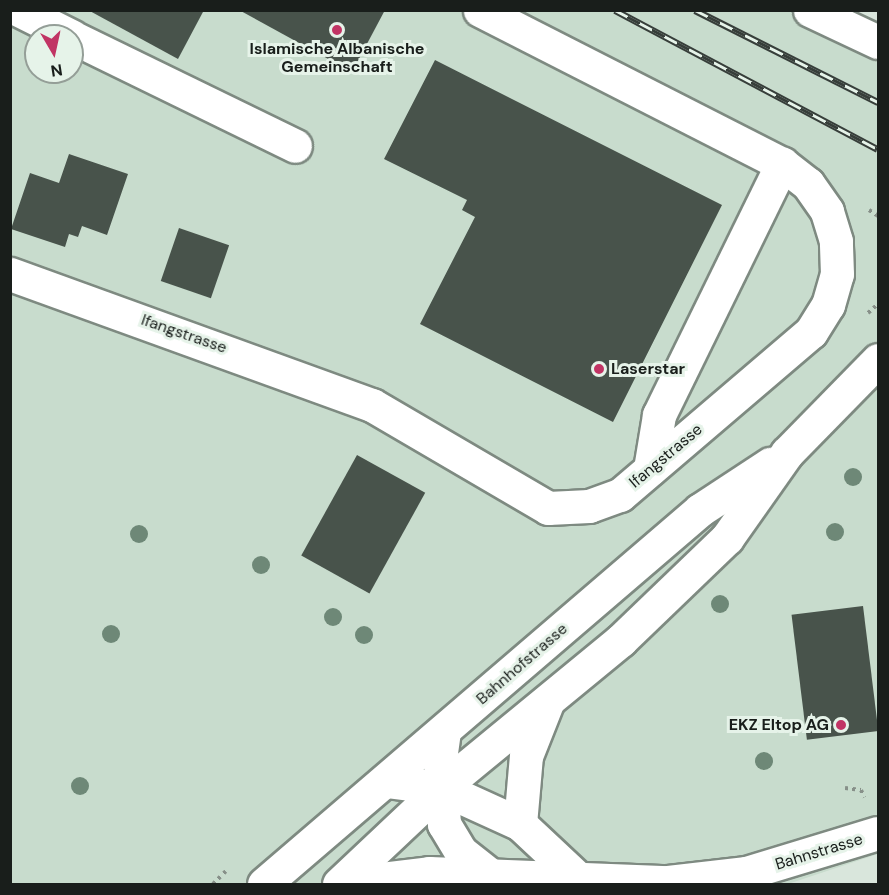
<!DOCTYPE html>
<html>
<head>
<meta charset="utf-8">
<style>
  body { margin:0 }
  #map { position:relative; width:889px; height:895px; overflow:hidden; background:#d9e6dc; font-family:"DM Sans",sans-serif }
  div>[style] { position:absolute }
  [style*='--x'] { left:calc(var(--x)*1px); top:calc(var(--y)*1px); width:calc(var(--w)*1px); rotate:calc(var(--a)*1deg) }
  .built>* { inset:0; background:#c8dccd }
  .building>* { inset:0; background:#48534b; transform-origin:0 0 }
  .path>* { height:4px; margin-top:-2px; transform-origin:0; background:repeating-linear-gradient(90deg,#879089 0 3px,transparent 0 7.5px) }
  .roads { filter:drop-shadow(2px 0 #7e8a81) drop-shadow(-2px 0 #7e8a81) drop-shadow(0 2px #7e8a81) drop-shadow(0 -2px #7e8a81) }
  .minor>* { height:33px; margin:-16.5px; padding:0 16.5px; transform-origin:16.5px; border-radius:16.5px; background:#fff }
  .major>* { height:33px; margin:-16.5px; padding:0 16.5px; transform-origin:16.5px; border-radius:16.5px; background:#fff }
  .rail>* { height:7px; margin-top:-3.5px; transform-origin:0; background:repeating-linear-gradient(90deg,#e6f3e9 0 14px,#373e3a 0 28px); box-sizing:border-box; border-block:2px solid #373e3a }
  .trees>* { width:18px; height:18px; margin:-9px; border-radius:50%; background:#6e8877 }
  .dots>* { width:16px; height:16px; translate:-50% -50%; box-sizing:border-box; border:3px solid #e6f3e9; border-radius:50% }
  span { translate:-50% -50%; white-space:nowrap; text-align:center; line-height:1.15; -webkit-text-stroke:6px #e6f3e9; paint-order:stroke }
  .poi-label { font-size:16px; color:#191e1b; font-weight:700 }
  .left { translate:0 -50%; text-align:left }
  .right { translate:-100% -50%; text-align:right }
  .street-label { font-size:16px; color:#191e1b }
  .frame { position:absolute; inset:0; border:12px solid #191e1b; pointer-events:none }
  .north { position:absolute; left:24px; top:24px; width:60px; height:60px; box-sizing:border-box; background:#e6f3e9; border:2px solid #949e97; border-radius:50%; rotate:171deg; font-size:16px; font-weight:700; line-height:24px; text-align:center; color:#191e1b }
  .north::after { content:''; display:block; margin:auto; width:21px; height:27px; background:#c13464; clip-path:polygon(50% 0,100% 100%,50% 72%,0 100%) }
</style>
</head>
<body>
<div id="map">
  <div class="built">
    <i style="clip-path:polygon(evenodd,809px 10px,878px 46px,878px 854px,788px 884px,11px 884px,10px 11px,809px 10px,36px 36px,72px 36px,72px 72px,36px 72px,36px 36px)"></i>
  </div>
  <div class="building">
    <i style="clip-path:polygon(88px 10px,204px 10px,178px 59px)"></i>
    <i style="clip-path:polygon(239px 10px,385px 10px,352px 72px)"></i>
    <i style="clip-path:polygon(435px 60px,722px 205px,613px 422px,420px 324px,475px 217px,462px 210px,467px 200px,384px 159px)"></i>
    <i style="clip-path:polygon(69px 154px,128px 174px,107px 235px,82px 226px,78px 237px,69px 234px,65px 247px,11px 229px,30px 173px,59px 183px)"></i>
    <i style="left:179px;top:228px;width:53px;height:56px;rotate:19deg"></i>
    <i style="left:357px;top:455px;width:78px;height:115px;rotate:29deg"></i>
    <i style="left:863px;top:606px;width:126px;height:72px;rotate:83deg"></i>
  </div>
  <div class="path">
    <i style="--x:869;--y:210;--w:11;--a:34"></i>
    <i style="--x:868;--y:313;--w:13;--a:-42"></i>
    <i style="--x:845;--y:788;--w:16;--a:7"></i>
    <i style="--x:861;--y:790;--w:8;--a:67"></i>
    <i style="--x:213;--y:884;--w:18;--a:-45"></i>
  </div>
  <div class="roads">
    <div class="minor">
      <i style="--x:19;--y:10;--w:58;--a:26.6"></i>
      <i style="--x:810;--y:10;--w:75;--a:25.2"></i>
      <i style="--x:72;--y:37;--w:248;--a:26"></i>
      <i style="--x:10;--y:274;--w:385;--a:19.9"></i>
      <i style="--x:372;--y:405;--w:204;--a:30.3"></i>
      <i style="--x:548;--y:508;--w:41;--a:-2.8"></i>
      <i style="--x:589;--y:506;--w:33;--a:-20"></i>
      <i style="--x:620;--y:495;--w:251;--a:-40.5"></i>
      <i style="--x:811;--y:332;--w:32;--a:-58"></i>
      <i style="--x:828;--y:305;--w:32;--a:-74"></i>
      <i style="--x:837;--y:274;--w:33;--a:-92"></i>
      <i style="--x:836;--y:241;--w:31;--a:-107"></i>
      <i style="--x:827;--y:211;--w:33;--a:-125"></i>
      <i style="--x:808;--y:184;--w:33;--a:-142"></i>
      <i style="--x:782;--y:164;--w:339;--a:-153"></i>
      <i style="--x:650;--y:469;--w:55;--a:-80.5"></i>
      <i style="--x:659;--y:415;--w:280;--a:-63.9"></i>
      <i style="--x:444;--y:731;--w:30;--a:98"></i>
      <i style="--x:440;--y:761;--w:63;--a:86.4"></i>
      <i style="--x:444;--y:824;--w:33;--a:59"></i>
      <i style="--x:461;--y:852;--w:42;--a:38.2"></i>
      <i style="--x:386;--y:781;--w:55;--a:7.3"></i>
      <i style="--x:441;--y:788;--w:87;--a:24.5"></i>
      <i style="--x:520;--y:824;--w:83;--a:43.1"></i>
      <i style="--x:520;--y:824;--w:68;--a:-85"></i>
      <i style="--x:526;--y:756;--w:57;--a:-68.4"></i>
      <i style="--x:340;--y:884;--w:90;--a:-7"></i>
      <i style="--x:429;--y:873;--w:239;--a:2.2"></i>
      <i style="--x:668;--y:882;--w:79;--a:-6.6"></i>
      <i style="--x:746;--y:873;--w:138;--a:-16.9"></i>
    </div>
    <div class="major">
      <i style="--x:264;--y:884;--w:574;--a:-40.62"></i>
      <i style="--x:700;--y:510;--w:84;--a:-33.3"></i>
      <i style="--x:339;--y:884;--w:140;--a:-43.3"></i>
      <i style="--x:441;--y:788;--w:233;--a:-39.4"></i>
      <i style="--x:621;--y:640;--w:147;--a:-43.9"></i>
      <i style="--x:727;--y:538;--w:104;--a:-54.8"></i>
      <i style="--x:787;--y:453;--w:130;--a:-45.6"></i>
    </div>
  </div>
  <div class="rail">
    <i style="--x:615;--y:10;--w:297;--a:27.9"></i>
    <i style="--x:695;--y:10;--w:205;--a:26.7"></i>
  </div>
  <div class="trees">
    <i style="left:853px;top:477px"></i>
    <i style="left:835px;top:532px"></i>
    <i style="left:139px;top:534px"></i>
    <i style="left:261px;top:565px"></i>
    <i style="left:720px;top:604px"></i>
    <i style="left:333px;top:617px"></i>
    <i style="left:111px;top:634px"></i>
    <i style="left:364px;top:635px"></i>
    <i style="left:764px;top:761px"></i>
    <i style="left:80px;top:786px"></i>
  </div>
  <div class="dots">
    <i style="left:337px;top:30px;background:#c13464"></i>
    <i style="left:599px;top:369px;background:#c13464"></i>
    <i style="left:841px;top:725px;background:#c13464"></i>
  </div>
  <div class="poi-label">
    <span style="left:337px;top:58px">Islamische Albanische<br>Gemeinschaft</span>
    <span class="left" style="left:611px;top:369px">Laserstar</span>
    <span class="right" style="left:829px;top:725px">EKZ Eltop AG</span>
  </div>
  <div class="street-label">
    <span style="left:184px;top:334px;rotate:19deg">Ifangstrasse</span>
    <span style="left:666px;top:456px;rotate:-40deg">Ifangstrasse</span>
    <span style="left:522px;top:664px;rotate:-41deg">Bahnhofstrasse</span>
    <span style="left:819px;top:852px;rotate:-17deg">Bahnstrasse</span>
  </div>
  <div class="frame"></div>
  <div class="north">N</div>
</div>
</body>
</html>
